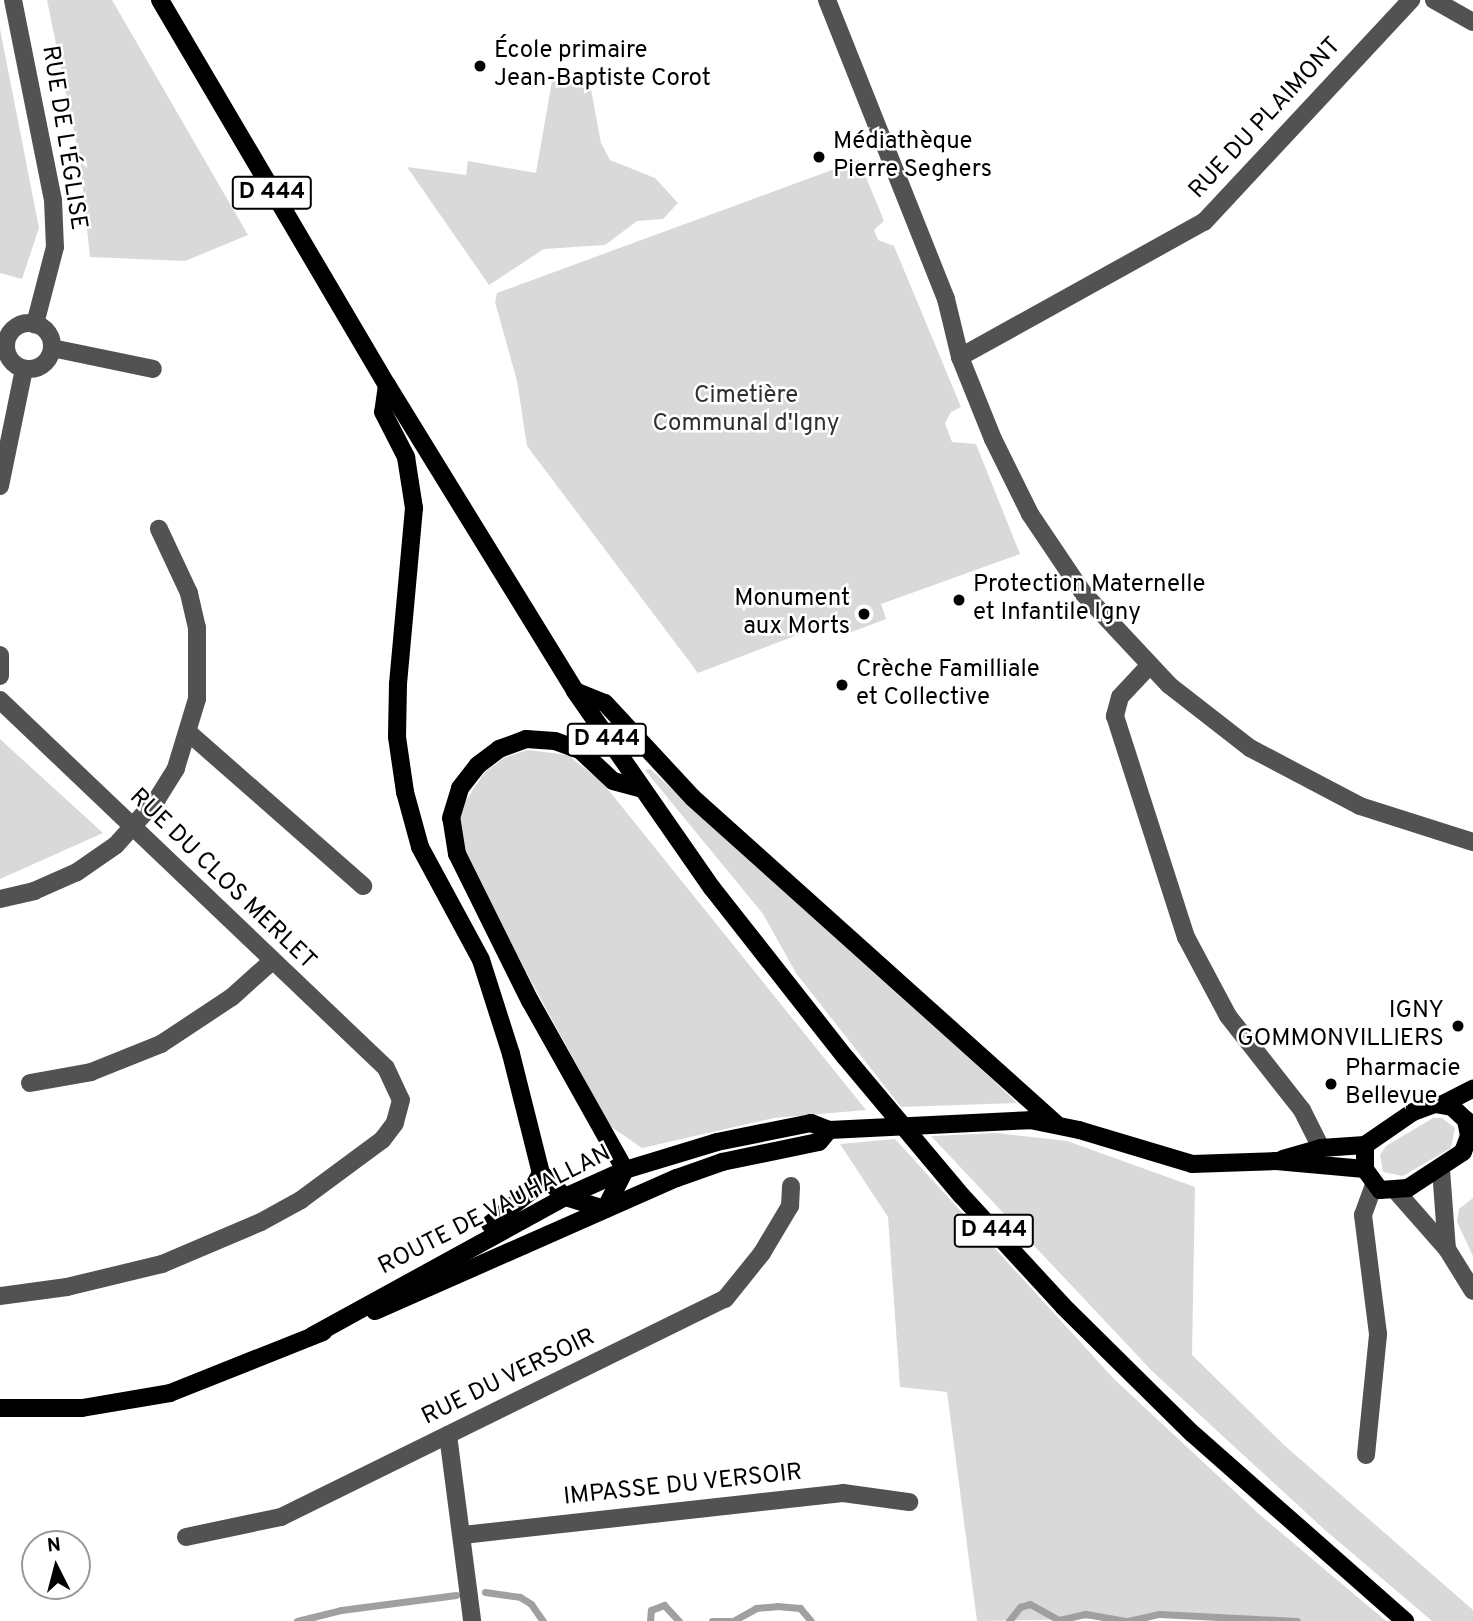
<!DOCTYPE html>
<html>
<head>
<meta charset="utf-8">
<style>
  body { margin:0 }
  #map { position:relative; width:1473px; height:1621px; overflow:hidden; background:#fff; font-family:Overpass,sans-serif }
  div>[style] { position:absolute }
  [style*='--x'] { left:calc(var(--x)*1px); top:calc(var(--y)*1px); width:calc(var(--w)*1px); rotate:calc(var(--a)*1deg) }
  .green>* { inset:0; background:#d9d9d9 }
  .stream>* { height:7px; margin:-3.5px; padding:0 3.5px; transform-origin:3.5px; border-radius:3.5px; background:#a0a0a0 }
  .minor>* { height:18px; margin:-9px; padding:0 9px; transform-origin:9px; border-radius:9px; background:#525252 }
  .minor>.ring { margin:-9px; padding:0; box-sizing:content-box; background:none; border:18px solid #525252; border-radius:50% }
  .major>* { height:18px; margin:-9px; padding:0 9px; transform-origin:9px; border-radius:9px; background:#000 }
  .dots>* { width:19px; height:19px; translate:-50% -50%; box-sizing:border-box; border:4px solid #fff; border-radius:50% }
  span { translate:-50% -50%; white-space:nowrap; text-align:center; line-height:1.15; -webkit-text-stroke:5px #fff; paint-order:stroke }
  .shield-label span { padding:2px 5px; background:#fff; border:2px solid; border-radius:5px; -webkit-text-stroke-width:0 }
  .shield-label { font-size:23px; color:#000; font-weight:700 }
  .poi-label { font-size:24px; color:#000 }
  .left { translate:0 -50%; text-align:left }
  .right { translate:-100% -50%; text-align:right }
  .street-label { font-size:24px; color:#000 }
  .park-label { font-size:24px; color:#303030 }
  .north { position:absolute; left:21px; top:1530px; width:70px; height:70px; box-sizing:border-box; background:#fff; border:2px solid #999; border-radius:50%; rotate:354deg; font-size:19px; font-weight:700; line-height:28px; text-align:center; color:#000 }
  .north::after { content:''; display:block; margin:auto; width:24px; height:32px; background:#000; clip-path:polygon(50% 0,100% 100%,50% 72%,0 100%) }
</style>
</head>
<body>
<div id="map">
  <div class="green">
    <i style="clip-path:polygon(47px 0,112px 0,248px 235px,185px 261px,90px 257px,80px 162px)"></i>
    <i style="clip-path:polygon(0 29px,39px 228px,22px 279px,0 273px)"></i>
    <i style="clip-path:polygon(553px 75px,590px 84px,601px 143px,610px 160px,655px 178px,678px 203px,663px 219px,637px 221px,605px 245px,544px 249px,489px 285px,407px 167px,466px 175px,468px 161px,536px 173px)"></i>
    <i style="clip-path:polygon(859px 160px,884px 221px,874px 230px,878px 240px,894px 246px,961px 407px,951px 412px,945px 423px,952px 442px,976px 444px,1020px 554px,881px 604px,886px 619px,849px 633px,842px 618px,698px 673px,527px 446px,517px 381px,495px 302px,497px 293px)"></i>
    <i style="clip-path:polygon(0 739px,103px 833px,0 879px)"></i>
    <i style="clip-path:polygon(527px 750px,568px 755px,602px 782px,866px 1110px,774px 1118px,642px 1148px,610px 1126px,470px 869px,457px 827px,462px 806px,485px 772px,504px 758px)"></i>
    <i style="clip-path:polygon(650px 769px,950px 1039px,1017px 1103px,901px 1107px,796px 973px,763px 914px,645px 770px)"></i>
    <i style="clip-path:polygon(1433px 1118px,1442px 1118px,1455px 1128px,1451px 1148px,1403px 1176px,1383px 1172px,1380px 1155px,1386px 1146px)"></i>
    <i style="clip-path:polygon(996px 1133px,1067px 1141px,1195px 1187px,1192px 1355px,1284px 1445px,1473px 1610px,1473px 1621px,1432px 1621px,1325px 1530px,1152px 1371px,931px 1136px)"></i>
    <i style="clip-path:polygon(895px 1139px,1114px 1379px,1260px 1515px,1386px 1621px,1277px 1621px,1261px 1616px,977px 1621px,947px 1392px,900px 1387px,888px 1217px,840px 1144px)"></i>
    <i style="clip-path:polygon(1473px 1198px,1473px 1256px,1457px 1222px,1459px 1209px)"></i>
  </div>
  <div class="stream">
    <i style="--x:485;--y:1592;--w:35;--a:8"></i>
    <i style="--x:520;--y:1597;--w:13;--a:32"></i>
    <i style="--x:531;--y:1604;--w:21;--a:55"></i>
    <i style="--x:297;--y:1621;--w:45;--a:-14"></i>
    <i style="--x:341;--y:1610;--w:116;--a:-7.4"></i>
    <i style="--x:650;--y:1621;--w:11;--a:-85"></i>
    <i style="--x:651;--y:1610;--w:14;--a:-21"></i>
    <i style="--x:664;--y:1605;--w:22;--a:47"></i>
    <i style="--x:712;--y:1621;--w:21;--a:0"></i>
    <i style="--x:733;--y:1621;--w:26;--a:-29"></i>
    <i style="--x:756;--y:1608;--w:21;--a:-5"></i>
    <i style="--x:777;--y:1606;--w:23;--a:5"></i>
    <i style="--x:800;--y:1608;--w:17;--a:50"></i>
    <i style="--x:1009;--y:1621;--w:18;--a:-52"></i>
    <i style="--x:1020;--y:1607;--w:10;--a:-17"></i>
    <i style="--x:1030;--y:1604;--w:33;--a:29"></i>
    <i style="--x:1059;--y:1620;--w:28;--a:-13"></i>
    <i style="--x:1086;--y:1614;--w:40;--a:10"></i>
    <i style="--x:1128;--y:1621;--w:32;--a:-13"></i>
    <i style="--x:1159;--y:1614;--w:138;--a:2.9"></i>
  </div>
  <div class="minor">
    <i style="--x:13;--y:0;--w:204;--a:78.7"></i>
    <i style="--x:53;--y:200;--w:47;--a:87.6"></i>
    <i style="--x:55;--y:247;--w:80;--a:104.6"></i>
    <i style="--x:827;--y:0;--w:322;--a:68.3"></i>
    <i style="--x:946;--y:299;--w:60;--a:76.4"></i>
    <i style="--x:960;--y:357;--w:88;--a:68.1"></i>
    <i style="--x:993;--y:439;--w:84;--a:63.7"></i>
    <i style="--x:1030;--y:514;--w:95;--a:56.1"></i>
    <i style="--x:1083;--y:593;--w:126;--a:46.9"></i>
    <i style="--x:1169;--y:685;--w:103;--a:37.9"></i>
    <i style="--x:1250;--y:748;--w:124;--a:27.8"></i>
    <i style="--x:1360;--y:806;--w:119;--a:17.7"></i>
    <i style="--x:1434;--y:0;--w:45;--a:29.4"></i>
    <i class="ring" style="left:6px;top:323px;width:28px;height:28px"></i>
    <i style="--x:52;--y:348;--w:103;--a:11.7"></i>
    <i style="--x:960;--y:357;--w:279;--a:-29"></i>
    <i style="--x:1204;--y:222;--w:304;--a:-47"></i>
    <i style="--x:0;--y:486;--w:119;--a:-78.4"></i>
    <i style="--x:0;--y:655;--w:21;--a:90"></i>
    <i style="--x:1149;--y:666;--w:42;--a:133.1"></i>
    <i style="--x:1120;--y:697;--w:20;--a:105"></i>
    <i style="--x:1115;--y:716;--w:232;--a:72.2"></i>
    <i style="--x:1186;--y:937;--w:89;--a:62"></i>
    <i style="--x:1228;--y:1016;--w:120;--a:51.8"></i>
    <i style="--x:1302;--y:1110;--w:42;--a:63.4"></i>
    <i style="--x:0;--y:700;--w:533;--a:43.63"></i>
    <i style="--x:386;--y:1068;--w:35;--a:65"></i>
    <i style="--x:401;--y:1100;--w:24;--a:105"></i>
    <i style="--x:395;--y:1123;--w:21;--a:127"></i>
    <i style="--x:382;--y:1140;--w:101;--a:143.5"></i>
    <i style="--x:301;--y:1200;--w:46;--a:151.2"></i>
    <i style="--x:261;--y:1222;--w:108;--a:157"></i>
    <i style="--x:162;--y:1264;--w:98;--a:166.4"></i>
    <i style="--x:67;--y:1287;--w:68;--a:172.3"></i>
    <i style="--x:189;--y:733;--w:232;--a:41.3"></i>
    <i style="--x:0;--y:899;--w:35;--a:-13"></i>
    <i style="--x:34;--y:891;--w:47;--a:-23.8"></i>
    <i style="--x:77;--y:872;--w:47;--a:-34.7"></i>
    <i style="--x:116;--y:845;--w:62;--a:-48.3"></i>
    <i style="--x:157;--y:799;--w:36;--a:-58"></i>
    <i style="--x:176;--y:768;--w:72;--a:-73.1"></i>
    <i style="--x:197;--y:699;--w:71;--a:-90"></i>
    <i style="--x:197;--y:628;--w:36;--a:-103"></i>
    <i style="--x:189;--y:593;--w:71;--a:-115.1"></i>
    <i style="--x:30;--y:1083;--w:62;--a:-10.2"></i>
    <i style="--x:91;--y:1072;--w:75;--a:-21.8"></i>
    <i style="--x:161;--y:1044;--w:85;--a:-33.5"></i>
    <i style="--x:232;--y:997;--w:52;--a:-41.9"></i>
    <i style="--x:1441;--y:1170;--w:79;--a:85.7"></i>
    <i style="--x:1396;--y:1191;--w:77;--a:48.7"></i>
    <i style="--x:1447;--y:1249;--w:49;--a:58.2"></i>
    <i style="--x:448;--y:1435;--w:188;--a:82.6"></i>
    <i style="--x:1366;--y:1455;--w:122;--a:-84.3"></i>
    <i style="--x:1378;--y:1334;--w:120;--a:-97.2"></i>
    <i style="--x:1363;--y:1215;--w:33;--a:-70"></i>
    <i style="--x:463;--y:1535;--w:382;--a:-6.3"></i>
    <i style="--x:843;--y:1493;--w:67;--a:7.8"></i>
    <i style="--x:186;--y:1537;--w:97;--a:-11.9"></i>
    <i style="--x:281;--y:1517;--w:495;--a:-26.2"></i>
    <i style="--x:725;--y:1299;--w:59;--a:-51.2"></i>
    <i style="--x:762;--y:1253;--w:55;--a:-59.2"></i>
    <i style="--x:790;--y:1206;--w:20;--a:-87"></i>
  </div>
  <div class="major">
    <i style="--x:160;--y:0;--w:447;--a:59.5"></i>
    <i style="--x:387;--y:385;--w:359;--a:58.4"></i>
    <i style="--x:575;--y:691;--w:240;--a:55.2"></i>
    <i style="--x:712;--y:888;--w:216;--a:51.8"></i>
    <i style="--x:846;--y:1058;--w:180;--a:50"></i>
    <i style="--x:962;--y:1196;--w:149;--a:47.4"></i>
    <i style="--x:1063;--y:1306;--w:182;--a:44.6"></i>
    <i style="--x:1193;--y:1434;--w:283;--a:41.4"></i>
    <i style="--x:387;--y:385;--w:27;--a:98"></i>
    <i style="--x:383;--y:412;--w:51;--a:62.9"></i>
    <i style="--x:406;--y:457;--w:52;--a:81.1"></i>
    <i style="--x:414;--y:508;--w:177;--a:95.2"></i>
    <i style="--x:398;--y:684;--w:53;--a:91.1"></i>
    <i style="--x:397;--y:737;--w:56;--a:81.7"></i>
    <i style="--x:405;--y:792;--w:57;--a:74.7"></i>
    <i style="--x:420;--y:847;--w:128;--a:61.6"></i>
    <i style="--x:481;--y:960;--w:99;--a:72.3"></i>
    <i style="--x:511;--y:1054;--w:123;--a:75.9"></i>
    <i style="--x:541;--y:1173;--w:34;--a:45"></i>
    <i style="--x:565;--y:1197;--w:42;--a:16.7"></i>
    <i style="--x:575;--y:691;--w:32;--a:22"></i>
    <i style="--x:605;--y:703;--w:129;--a:47.2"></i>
    <i style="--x:693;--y:798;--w:488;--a:41.9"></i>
    <i style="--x:1435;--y:1104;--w:17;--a:10"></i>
    <i style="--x:1452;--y:1107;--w:19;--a:43"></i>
    <i style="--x:1466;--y:1120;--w:16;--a:79"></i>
    <i style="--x:1469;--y:1136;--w:17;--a:111"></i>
    <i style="--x:1463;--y:1152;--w:66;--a:146.8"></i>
    <i style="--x:1408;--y:1188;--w:28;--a:176"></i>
    <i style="--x:1380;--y:1190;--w:26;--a:-126"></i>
    <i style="--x:1365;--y:1169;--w:24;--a:-90"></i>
    <i style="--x:1365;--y:1145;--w:58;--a:-34.5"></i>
    <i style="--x:1413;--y:1112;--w:23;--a:-20"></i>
    <i style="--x:1443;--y:1104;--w:34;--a:-27"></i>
    <i style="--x:1283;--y:1159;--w:40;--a:-16"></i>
    <i style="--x:1321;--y:1148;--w:44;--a:-3.9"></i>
    <i style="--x:605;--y:1209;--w:44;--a:-62.9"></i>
    <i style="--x:625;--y:1170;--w:194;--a:-119.3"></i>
    <i style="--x:530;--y:1001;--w:164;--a:-116.4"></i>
    <i style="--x:457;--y:854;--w:36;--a:-99"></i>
    <i style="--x:451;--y:818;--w:31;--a:-73"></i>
    <i style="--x:460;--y:788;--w:29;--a:-52"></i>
    <i style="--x:478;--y:765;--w:26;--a:-37"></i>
    <i style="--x:499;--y:749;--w:29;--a:-20"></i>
    <i style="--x:526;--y:739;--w:29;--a:4"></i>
    <i style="--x:555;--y:741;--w:27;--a:20"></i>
    <i style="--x:580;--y:750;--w:45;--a:43.2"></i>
    <i style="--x:613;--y:781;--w:28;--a:15"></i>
    <i style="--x:490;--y:1224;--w:53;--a:-38.8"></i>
    <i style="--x:531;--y:1191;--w:21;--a:-61"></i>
    <i style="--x:375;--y:1311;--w:330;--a:-23.8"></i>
    <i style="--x:677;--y:1178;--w:48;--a:-19.6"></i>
    <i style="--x:722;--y:1162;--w:99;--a:-11.7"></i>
    <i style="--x:819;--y:1142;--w:16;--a:-50"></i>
    <i style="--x:312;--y:1336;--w:289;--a:-28.8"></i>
    <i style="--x:565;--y:1197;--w:66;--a:-24.2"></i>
    <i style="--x:625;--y:1170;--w:96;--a:-16.9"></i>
    <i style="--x:717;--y:1142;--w:96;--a:-11.4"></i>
    <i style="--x:811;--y:1123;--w:19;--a:21"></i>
    <i style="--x:829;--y:1130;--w:201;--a:-2.8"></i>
    <i style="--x:1030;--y:1120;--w:50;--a:11.5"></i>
    <i style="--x:1079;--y:1130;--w:118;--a:16.7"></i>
    <i style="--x:1192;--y:1164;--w:84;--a:-2"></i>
    <i style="--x:1276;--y:1161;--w:89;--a:5.1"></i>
    <i style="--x:0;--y:1408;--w:82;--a:0"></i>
    <i style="--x:82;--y:1408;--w:89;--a:-9.7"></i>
    <i style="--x:170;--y:1393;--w:165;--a:-21.7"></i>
  </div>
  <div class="dots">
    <i style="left:480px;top:66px;background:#000"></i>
    <i style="left:819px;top:157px;background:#000"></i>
    <i style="left:959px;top:600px;background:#000"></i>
    <i style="left:864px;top:614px;background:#000"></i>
    <i style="left:842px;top:685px;background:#000"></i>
    <i style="left:1458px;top:1026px;background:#000"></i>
    <i style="left:1331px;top:1084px;background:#000"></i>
  </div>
  <div class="shield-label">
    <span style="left:272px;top:193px">D 444</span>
    <span style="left:607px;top:740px">D 444</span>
    <span style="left:994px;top:1231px">D 444</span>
  </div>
  <div class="poi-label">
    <span class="left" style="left:494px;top:66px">École primaire<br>Jean-Baptiste Corot</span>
    <span class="left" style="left:833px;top:157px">Médiathèque<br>Pierre Seghers</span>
    <span class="left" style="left:973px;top:600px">Protection Maternelle<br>et Infantile Igny</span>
    <span class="right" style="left:850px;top:614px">Monument<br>aux Morts</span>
    <span class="left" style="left:856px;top:685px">Crèche Familliale<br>et Collective</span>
    <span class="right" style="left:1444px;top:1026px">IGNY<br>GOMMONVILLIERS</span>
    <span class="left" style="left:1345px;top:1084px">Pharmacie<br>Bellevue</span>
  </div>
  <div class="street-label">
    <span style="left:1266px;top:119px;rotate:-47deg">RUE DU PLAIMONT</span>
    <span style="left:63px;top:138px;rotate:81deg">RUE DE L'ÉGLISE</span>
    <span style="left:222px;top:880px;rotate:44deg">RUE DU CLOS MERLET</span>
    <span style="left:495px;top:1211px;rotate:-27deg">ROUTE DE VAUHALLAN</span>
    <span style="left:509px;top:1378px;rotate:-26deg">RUE DU VERSOIR</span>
    <span style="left:683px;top:1486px;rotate:-6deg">IMPASSE DU VERSOIR</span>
  </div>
  <div class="park-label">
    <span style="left:746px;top:411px">Cimetière<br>Communal d'Igny</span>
  </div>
  <div class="north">N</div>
</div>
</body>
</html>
